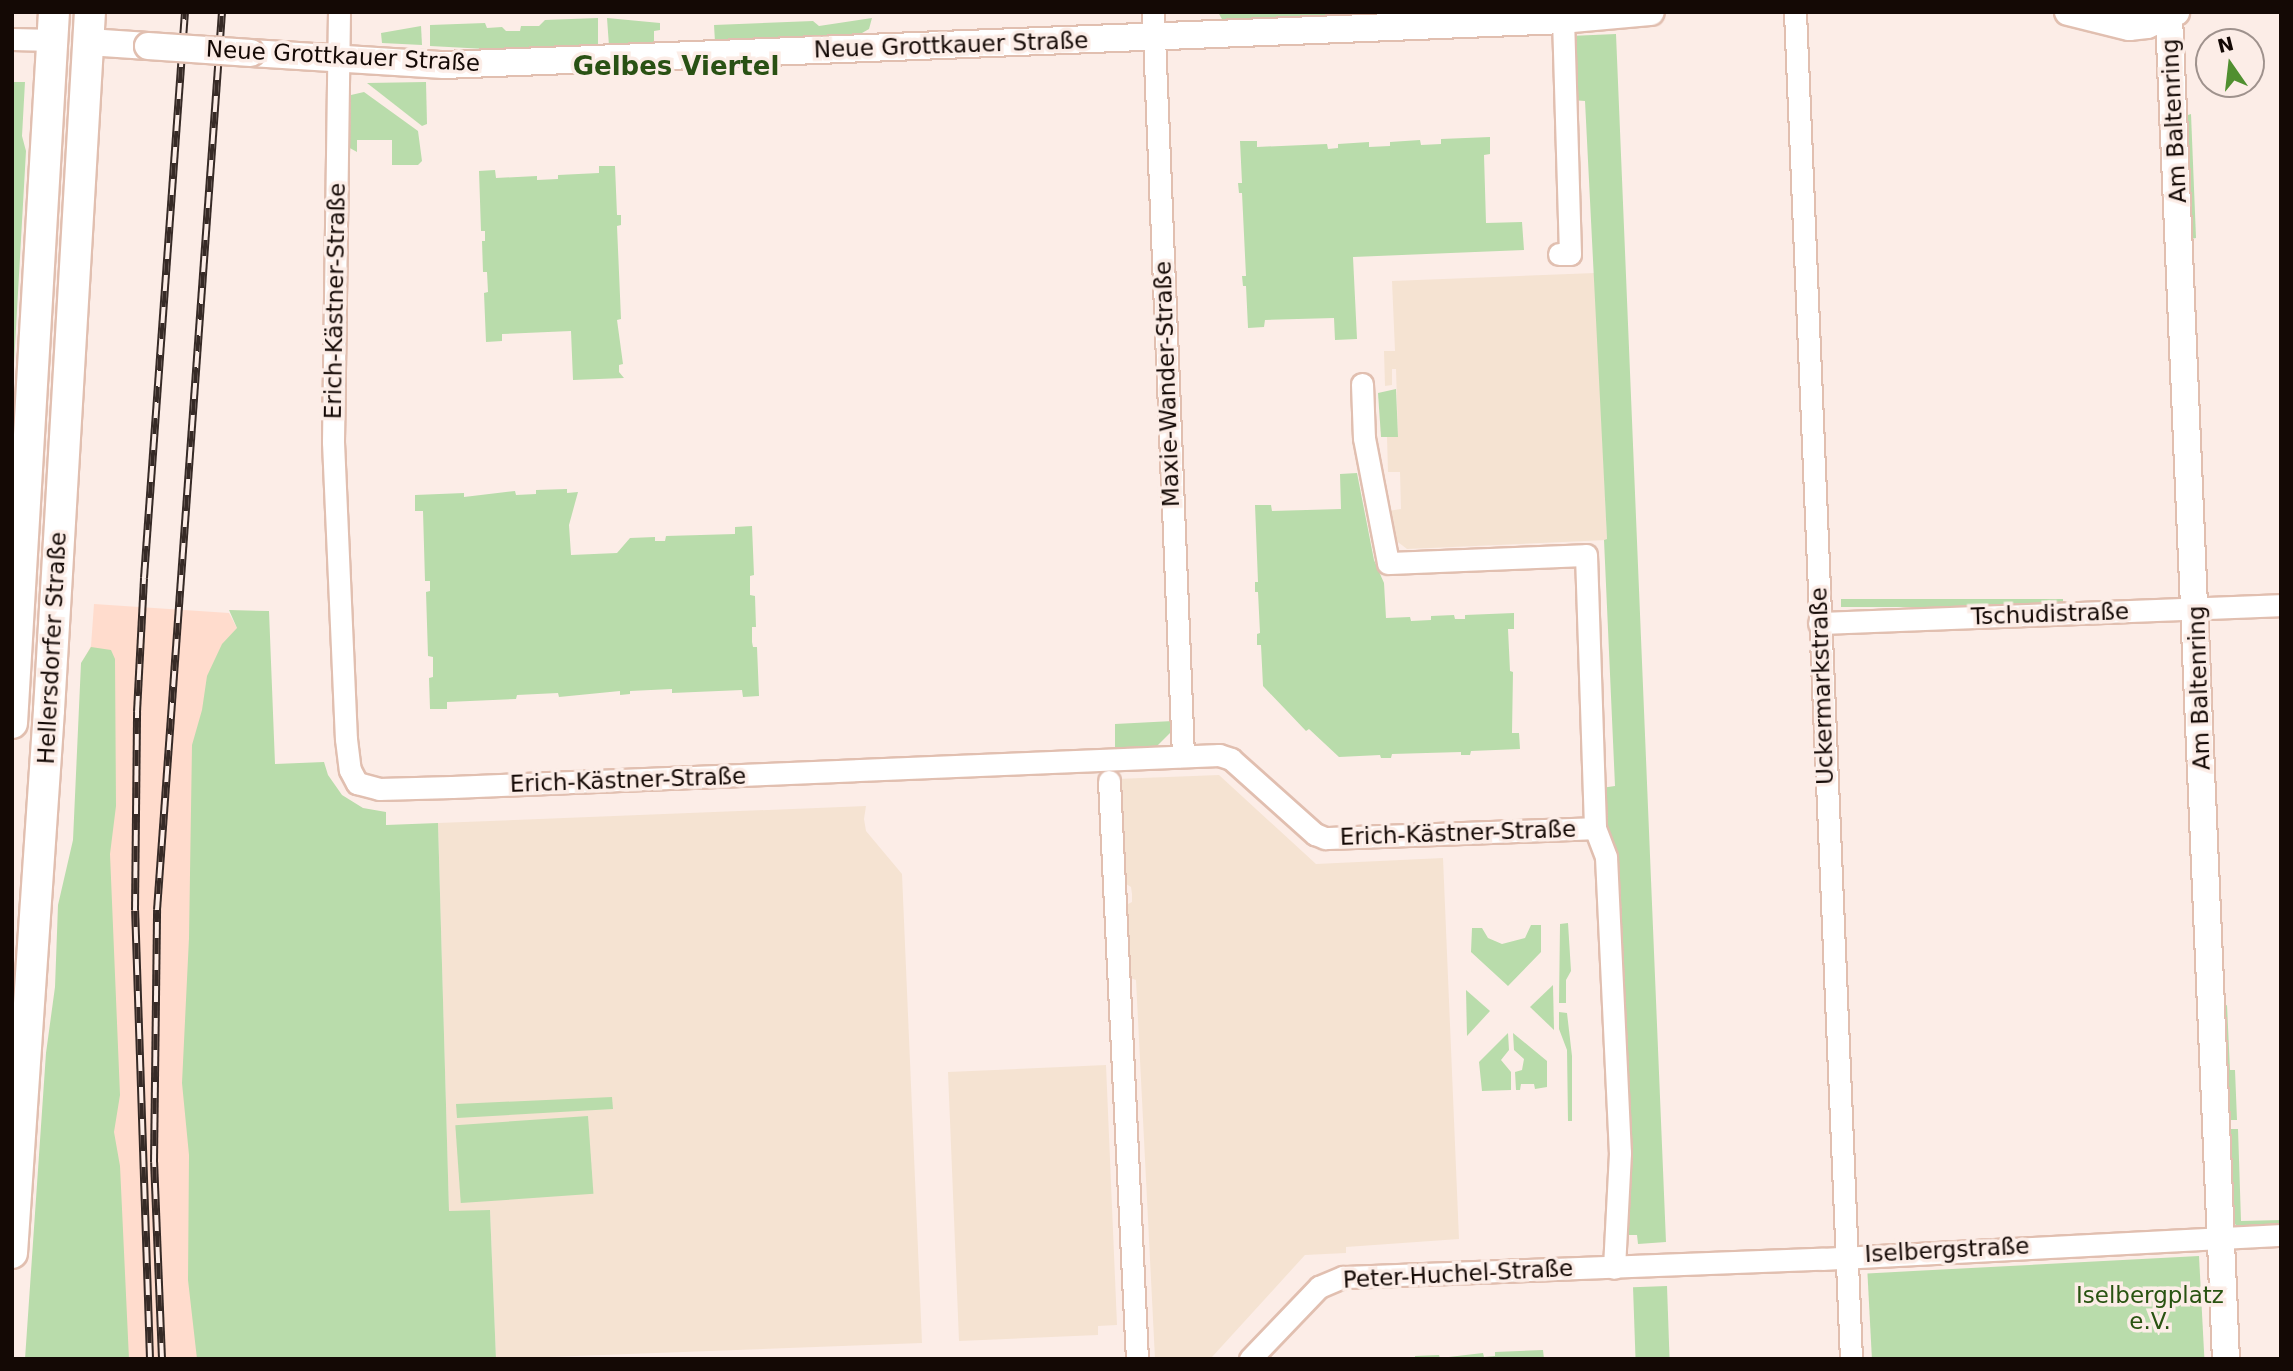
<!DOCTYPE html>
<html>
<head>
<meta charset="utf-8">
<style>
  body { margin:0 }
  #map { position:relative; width:2293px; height:1371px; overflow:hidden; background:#fcede7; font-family:"DejaVu Sans",sans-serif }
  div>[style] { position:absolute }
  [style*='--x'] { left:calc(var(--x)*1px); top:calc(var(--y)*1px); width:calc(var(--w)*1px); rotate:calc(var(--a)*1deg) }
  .built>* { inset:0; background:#ffdccd }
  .education>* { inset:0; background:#f5e3d2 }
  .green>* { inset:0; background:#b9dcab; transform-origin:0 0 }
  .roads { filter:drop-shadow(2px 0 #e1bfb0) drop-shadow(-2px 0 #e1bfb0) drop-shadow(0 2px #e1bfb0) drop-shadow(0 -2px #e1bfb0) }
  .minor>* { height:21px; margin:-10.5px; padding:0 10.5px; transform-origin:10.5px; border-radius:10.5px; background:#fff }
  .tertiary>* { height:26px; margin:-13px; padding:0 13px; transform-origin:13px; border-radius:13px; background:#fff }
  .secondary>* { height:30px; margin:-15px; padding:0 15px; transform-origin:15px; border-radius:15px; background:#fff }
  .rail>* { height:8px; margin-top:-4px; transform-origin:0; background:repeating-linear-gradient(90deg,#fcede7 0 16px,#362a26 0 32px); box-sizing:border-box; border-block:2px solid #362a26 }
  .bridges { filter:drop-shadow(2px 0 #e1bfb0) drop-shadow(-2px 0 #e1bfb0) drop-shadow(0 2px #e1bfb0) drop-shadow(0 -2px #e1bfb0) }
  .tertiary-bridge>* { height:26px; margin:-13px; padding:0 13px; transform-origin:13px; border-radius:13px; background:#fff }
  span { translate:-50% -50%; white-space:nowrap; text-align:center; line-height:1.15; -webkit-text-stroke:7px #fcede7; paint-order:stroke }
  .street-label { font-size:23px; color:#140905 }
  .park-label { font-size:23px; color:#295311 }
  .quarter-label { font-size:26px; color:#295114; font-weight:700 }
  .frame { position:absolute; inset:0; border:14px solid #140905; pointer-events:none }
  .north { position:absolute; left:2195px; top:28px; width:70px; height:70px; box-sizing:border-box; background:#fcede7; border:2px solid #9f928d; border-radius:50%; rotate:346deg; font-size:19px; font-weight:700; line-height:28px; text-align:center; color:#140905 }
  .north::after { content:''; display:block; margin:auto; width:24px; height:32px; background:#508f30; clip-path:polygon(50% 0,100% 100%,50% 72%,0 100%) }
</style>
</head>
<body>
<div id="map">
  <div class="built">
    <i style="clip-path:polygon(94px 604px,229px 613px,237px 628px,219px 1359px,102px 1359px,85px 657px,91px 646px)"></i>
  </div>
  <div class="education">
    <i style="clip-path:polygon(1595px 273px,1607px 540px,1407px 549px,1394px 539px,1388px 511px,1401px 509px,1400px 472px,1388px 472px,1387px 437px,1398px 436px,1396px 369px,1392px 369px,1392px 385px,1385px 386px,1384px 351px,1395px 351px,1392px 281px)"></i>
    <i style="clip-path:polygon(1219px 775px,1316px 864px,1443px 858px,1459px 1239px,1346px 1247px,1346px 1253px,1305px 1255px,1212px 1357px,1155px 1359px,1136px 980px,1125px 976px,1122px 907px,1132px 902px,1132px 894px,1131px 887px,1121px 881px,1116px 779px)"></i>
    <i style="clip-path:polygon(866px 806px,864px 819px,866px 831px,902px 874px,922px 1343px,496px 1359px,490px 1210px,449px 1212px,438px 823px)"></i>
    <i style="clip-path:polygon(1106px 1065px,1117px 1325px,1098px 1326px,1098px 1335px,959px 1341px,948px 1072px)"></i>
  </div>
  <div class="green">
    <i style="clip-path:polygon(1218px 12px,1453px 12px,1223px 21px)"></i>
    <i style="clip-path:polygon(598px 18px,598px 47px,505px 50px,430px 46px,430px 25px,485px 23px,487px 28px,502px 27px,506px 31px,520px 31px,521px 26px,539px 26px,545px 20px)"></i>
    <i style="clip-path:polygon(607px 18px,660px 23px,660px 30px,654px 31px,654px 44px,609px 46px)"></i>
    <i style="clip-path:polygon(872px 18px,869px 29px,855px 37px,715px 42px,714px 25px,813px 21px,819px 26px)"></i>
    <i style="clip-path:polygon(421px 26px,422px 45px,382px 43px,381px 33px)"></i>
    <i style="clip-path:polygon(1616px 34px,1666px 1242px,1638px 1244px,1637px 1235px,1627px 1235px,1629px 1184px,1608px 833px,1601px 788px,1615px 786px,1604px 540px,1607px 539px,1585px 101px,1571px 100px,1570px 36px)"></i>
    <i style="clip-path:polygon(12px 82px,25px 82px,22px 136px,26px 151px,12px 399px)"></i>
    <i style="clip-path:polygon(426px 82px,427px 124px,422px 126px,367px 83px)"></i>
    <i style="clip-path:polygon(364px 92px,418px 131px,422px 161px,418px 165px,392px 165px,392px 140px,357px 140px,357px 152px,348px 147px,348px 98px,351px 95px)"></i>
    <i style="clip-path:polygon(2191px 114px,2196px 238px,2191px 239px,2182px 117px)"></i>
    <i style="clip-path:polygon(1490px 137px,1490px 154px,1484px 155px,1486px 223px,1522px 222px,1524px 250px,1353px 257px,1357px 339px,1335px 340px,1334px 318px,1265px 320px,1264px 327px,1248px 328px,1246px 286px,1243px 286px,1242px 276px,1246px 276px,1242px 193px,1239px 193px,1238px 183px,1242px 183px,1240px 141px,1257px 141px,1257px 147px,1327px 144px,1328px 149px,1338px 148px,1338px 144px,1369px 142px,1369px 147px,1390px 146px,1390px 142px,1420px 140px,1421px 145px,1441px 144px,1441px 139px)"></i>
    <i style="clip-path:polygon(599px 166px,615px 166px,617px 215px,621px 215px,621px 225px,617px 226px,621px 319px,617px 320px,623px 364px,619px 365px,619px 372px,624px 378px,573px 380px,571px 331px,502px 334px,502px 341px,486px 342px,484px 293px,488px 292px,487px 272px,483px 272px,482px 241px,485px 241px,485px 231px,481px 231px,479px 171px,495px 170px,496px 178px,537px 176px,537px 180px,558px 179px,558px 175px,599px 173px)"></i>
    <i style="clip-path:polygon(1396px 389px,1398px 437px,1381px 437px,1378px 393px)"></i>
    <i style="clip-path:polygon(1357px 473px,1374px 560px,1384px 583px,1386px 618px,1410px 617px,1411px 621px,1431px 620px,1431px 616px,1454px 615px,1455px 619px,1465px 619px,1465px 615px,1514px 613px,1514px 629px,1508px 629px,1510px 671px,1513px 672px,1512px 733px,1519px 733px,1520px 749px,1471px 751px,1470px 755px,1461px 755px,1461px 752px,1392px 754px,1391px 758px,1381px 758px,1380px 755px,1339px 757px,1309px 729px,1306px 731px,1263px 686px,1261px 645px,1257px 645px,1257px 634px,1260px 633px,1258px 592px,1255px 592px,1255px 582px,1258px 582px,1255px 505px,1271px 505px,1272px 511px,1341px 509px,1340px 474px)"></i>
    <i style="clip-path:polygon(567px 489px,567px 493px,578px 492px,569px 525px,571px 555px,617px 553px,630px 538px,655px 537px,655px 541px,665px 541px,666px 536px,735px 534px,735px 527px,752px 526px,754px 575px,750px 576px,750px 595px,755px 596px,756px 627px,752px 627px,752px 642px,753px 647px,757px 647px,759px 696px,743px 697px,742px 690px,672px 693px,672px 689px,630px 691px,630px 694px,620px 695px,620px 691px,559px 697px,558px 693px,517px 695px,516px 699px,447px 702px,447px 709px,430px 709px,429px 678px,433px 677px,433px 657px,428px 656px,426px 592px,430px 591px,430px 581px,425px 581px,423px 511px,415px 511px,415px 495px,464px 493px,464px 497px,515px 491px,516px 495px,536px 494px,536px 490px)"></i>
    <i style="left:2063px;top:599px;width:8px;height:222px;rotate:90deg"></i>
    <i style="clip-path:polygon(229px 610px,269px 611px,275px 764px,324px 762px,328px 775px,342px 795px,363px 808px,386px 812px,386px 825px,438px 823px,449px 1211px,490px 1210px,496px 1359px,197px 1359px,188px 1280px,189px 1155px,182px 1083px,189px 938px,192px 745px,202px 710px,207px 676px,222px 644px,237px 628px)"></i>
    <i style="clip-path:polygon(91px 647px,111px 650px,115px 659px,116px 806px,110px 854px,120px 1095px,114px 1132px,120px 1166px,129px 1359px,25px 1359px,46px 1053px,55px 987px,58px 905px,73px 840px,81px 663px)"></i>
    <i style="clip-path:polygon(1173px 721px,1170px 733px,1156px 747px,1115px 750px,1115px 724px)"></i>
    <i style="clip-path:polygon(1568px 923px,1571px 971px,1566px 980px,1566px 1003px,1559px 1003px,1560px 924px)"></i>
    <i style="clip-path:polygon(1531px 925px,1541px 925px,1541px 952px,1508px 986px,1471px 952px,1472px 928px,1482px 928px,1488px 938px,1502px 944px,1525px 938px)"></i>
    <i style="clip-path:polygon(1553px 985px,1554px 1030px,1530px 1007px)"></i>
    <i style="clip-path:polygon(1466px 990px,1490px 1011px,1467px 1036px)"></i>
    <i style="clip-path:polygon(2227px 1005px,2230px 1070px,2235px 1070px,2237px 1120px,2228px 1120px,2219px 1008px)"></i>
    <i style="clip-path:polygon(1559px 1012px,1567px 1013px,1572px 1056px,1572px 1121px,1568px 1121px,1567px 1050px,1559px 1029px)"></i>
    <i style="clip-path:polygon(1508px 1033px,1509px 1050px,1501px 1060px,1511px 1072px,1511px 1090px,1482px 1091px,1479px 1062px)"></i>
    <i style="clip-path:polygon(1513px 1033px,1547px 1061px,1547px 1087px,1535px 1089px,1534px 1084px,1521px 1084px,1520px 1090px,1516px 1090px,1515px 1072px,1522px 1070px,1524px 1059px,1514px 1050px)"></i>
    <i style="clip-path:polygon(612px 1097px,613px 1109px,457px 1118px,456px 1104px)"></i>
    <i style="left:588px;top:1116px;width:78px;height:133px;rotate:86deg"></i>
    <i style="clip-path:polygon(2228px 1129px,2238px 1129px,2241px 1221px,2281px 1220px,2281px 1228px,2239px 1228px,2229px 1218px)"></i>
    <i style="left:2199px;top:1256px;width:103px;height:332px;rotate:87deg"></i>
    <i style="left:1667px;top:1286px;width:73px;height:34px;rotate:88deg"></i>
    <i style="clip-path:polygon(1543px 1350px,1544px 1359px,1415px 1359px,1415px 1356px,1439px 1355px,1440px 1358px,1483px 1353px,1484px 1357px,1495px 1356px,1495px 1352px)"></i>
  </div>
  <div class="roads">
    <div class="minor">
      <i style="--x:339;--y:12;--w:430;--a:90.8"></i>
      <i style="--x:333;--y:442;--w:297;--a:87.5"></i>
      <i style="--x:346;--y:739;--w:31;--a:83"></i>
      <i style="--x:350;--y:770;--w:15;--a:62"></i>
      <i style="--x:357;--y:783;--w:23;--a:15"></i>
      <i style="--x:379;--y:789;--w:73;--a:-1.6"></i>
      <i style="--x:452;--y:787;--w:768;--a:-2.39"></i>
      <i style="--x:1219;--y:755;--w:13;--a:18"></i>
      <i style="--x:1231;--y:759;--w:113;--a:41.8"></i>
      <i style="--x:1315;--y:834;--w:11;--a:22"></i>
      <i style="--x:1325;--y:838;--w:270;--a:-2.1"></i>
      <i style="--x:1153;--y:12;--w:745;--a:87.69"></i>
      <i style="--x:1795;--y:12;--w:1348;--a:87.62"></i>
      <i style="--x:12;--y:39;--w:41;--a:1.4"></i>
      <i style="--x:1559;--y:254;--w:11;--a:0"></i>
      <i style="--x:1570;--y:254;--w:234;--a:-91.7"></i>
      <i style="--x:1362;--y:384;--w:54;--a:87.9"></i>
      <i style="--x:1364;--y:438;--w:127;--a:79.1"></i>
      <i style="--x:1388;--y:563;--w:198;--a:-2.3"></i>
      <i style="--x:1586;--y:555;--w:273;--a:88.1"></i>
      <i style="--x:1595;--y:828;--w:31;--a:69"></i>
      <i style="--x:1606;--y:857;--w:296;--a:87.3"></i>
      <i style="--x:1620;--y:1153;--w:115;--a:93"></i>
      <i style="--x:1819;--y:623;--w:462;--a:-2.2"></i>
      <i style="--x:1109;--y:781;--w:579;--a:87.23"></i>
      <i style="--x:1250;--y:1359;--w:100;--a:-46.2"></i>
      <i style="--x:1319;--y:1287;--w:26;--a:-23"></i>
      <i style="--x:1343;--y:1277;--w:479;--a:-2.2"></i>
      <i style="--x:1822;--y:1259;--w:460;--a:-3"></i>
    </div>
    <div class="tertiary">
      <i style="--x:2068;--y:12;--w:63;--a:13.8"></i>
      <i style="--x:2129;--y:27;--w:18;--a:-6"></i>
      <i style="--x:2147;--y:25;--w:32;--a:-24"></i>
      <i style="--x:2169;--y:17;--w:1343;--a:87.57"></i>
      <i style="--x:88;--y:42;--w:60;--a:3.8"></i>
      <i style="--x:251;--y:53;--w:193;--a:3.6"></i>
      <i style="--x:444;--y:65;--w:1120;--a:-2.3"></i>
      <i style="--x:1563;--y:20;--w:88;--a:-5.2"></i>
    </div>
    <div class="secondary">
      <i style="--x:12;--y:723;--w:712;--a:-86.62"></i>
      <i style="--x:12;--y:1253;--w:544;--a:-86.1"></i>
      <i style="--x:49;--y:710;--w:699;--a:-86.64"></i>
    </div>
  </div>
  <div class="rail">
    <i style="--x:150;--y:1359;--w:449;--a:-91.9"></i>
    <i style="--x:135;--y:910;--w:198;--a:-89.4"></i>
    <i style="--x:137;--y:712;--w:134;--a:-87"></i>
    <i style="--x:144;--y:578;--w:567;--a:-85.86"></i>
    <i style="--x:162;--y:1359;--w:197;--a:-92.3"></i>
    <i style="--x:154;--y:1162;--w:252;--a:-89.3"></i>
    <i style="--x:157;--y:910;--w:900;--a:-85.86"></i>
  </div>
  <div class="bridges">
    <div class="tertiary-bridge">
      <i style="--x:148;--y:46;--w:103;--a:3.9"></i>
    </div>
  </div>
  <div class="street-label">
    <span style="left:951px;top:45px;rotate:-2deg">Neue Grottkauer Straße</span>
    <span style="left:343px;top:56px;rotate:3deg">Neue Grottkauer Straße</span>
    <span style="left:2174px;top:121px;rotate:-93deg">Am Baltenring</span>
    <span style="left:335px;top:301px;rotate:-89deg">Erich-Kästner-Straße</span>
    <span style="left:1167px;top:384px;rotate:-92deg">Maxie-Wander-Straße</span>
    <span style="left:2050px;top:614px;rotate:-2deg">Tschudistraße</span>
    <span style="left:52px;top:648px;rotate:-87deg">Hellersdorfer Straße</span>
    <span style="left:1822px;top:686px;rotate:-92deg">Uckermarkstraße</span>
    <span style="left:2199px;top:688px;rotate:-92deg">Am Baltenring</span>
    <span style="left:628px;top:780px;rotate:-2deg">Erich-Kästner-Straße</span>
    <span style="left:1458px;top:833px;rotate:-2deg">Erich-Kästner-Straße</span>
    <span style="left:1947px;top:1250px;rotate:-3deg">Iselbergstraße</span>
    <span style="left:1458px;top:1274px;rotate:-3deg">Peter-Huchel-Straße</span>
  </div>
  <div class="park-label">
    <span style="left:2150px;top:1308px">Iselbergplatz<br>e.V.</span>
  </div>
  <div class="quarter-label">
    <span style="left:676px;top:67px">Gelbes Viertel</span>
  </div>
  <div class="frame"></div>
  <div class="north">N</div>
</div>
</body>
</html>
